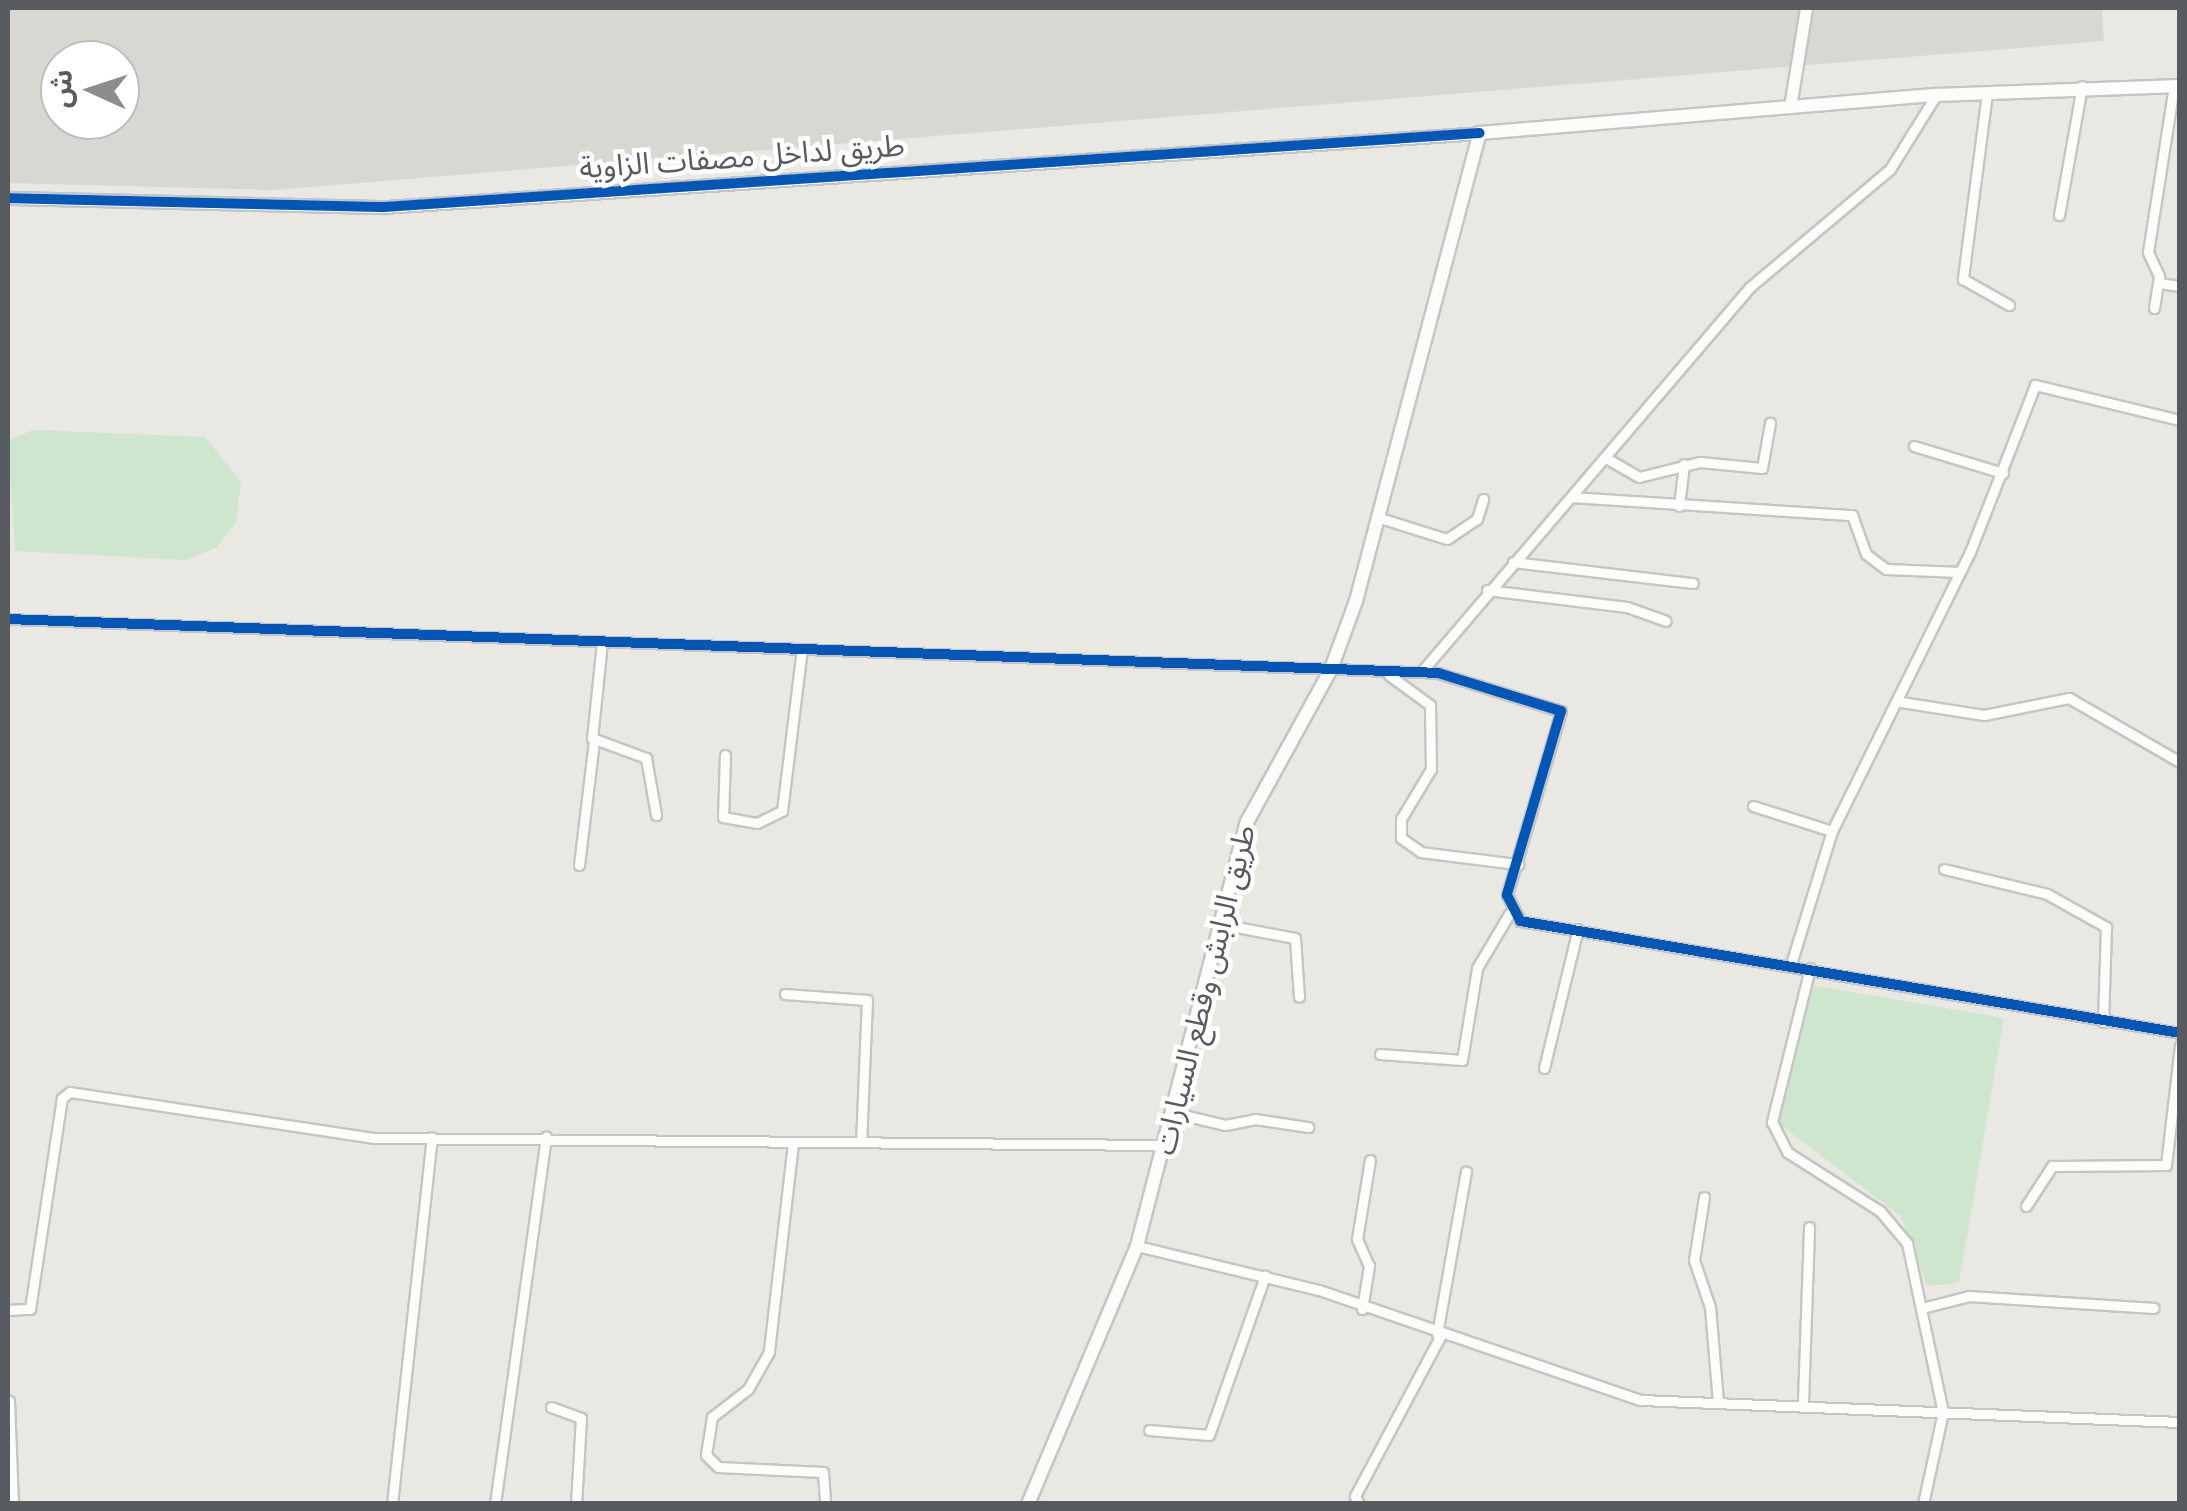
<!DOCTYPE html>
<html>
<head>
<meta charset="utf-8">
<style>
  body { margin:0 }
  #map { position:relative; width:2187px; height:1511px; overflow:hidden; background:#e9e8e2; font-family:"Nunito Sans","Noto Sans Arabic",sans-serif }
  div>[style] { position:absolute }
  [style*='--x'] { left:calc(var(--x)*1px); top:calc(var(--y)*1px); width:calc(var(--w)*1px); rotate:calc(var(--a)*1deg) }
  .industrial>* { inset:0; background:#d9d7d2 }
  .green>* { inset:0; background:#cfe6ce }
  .roads { filter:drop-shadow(2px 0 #c5c6c4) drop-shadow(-2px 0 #c5c6c4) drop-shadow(0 2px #c5c6c4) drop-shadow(0 -2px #c5c6c4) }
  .minor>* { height:9px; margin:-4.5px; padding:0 4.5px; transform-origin:4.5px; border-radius:4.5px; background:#fcfcfb }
  .tertiary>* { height:11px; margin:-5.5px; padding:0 5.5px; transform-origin:5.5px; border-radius:5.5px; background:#fcfcfb }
  .secondary>* { height:12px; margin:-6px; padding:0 6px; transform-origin:6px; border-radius:6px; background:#fcfcfb }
  .cycleway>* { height:10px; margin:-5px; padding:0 5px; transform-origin:5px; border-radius:5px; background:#0057b8 }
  span { translate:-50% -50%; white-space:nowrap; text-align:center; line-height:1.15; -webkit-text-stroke:9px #fff; paint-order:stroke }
  .street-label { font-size:30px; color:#585c61 }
  .frame { position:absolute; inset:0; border:10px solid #585c61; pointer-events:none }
  .north { position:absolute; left:40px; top:40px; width:100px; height:100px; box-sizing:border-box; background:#fff; border:2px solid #bcbec0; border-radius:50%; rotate:273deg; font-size:28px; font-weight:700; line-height:40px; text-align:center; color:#585c61 }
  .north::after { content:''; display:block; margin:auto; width:35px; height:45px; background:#8b8d8e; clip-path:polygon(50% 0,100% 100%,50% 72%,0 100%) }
</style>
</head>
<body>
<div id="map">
  <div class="industrial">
    <i style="clip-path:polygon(evenodd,8px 8px,2102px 8px,2104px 41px,272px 190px,8px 183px,8px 8px,60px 60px,120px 60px,120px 120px,60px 120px,60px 60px)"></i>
  </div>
  <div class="green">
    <i style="clip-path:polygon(33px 430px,205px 437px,241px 482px,236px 523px,217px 547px,186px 560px,15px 551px,8px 440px)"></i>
    <i style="clip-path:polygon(1810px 985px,2004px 1018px,1959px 1283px,1927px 1286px,1901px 1216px,1779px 1124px)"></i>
  </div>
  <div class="roads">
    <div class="minor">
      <i style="--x:1987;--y:93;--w:188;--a:97.4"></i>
      <i style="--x:1963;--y:279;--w:53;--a:29.5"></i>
      <i style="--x:2059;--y:215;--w:131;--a:-79.9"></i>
      <i style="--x:2159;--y:283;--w:21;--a:8"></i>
      <i style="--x:2154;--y:308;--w:32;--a:-81"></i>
      <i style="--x:2159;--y:276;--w:26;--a:-115"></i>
      <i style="--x:2148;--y:252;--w:168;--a:-81.1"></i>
      <i style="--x:1914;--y:446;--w:93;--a:16.9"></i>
      <i style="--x:1606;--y:458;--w:38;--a:30"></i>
      <i style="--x:1639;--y:477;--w:63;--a:-13.8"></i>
      <i style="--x:1700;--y:462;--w:62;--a:5.5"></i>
      <i style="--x:1762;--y:468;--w:46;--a:-79.9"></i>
      <i style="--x:1571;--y:497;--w:282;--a:3.7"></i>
      <i style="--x:1852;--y:515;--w:41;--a:70.3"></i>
      <i style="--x:1866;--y:554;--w:25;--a:37"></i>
      <i style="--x:1886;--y:569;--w:74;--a:2.3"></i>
      <i style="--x:1679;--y:506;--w:42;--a:-83.2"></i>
      <i style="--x:1380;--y:518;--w:70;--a:17.4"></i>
      <i style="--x:1447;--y:539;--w:36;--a:-34"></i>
      <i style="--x:1477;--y:519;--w:21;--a:-73"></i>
      <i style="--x:1513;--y:562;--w:181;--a:6.7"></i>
      <i style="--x:1487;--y:590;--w:141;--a:6.9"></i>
      <i style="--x:1627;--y:607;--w:41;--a:19.7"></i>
      <i style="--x:8;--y:619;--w:1431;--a:2.16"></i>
      <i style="--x:1438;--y:673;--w:129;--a:17.2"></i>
      <i style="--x:1561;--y:711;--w:192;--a:106.4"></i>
      <i style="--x:1507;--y:895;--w:29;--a:63"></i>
      <i style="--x:1520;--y:921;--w:669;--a:9.63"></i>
      <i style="--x:602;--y:642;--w:97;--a:95.9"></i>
      <i style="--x:592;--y:738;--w:58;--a:20.3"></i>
      <i style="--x:646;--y:758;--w:58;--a:80"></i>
      <i style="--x:1422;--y:671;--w:505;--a:-49.5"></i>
      <i style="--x:1750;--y:287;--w:183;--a:-40.1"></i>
      <i style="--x:1890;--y:169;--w:87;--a:-58.1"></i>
      <i style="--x:1389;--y:675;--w:51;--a:36.2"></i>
      <i style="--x:1430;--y:705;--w:64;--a:89.1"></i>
      <i style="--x:1431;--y:769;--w:58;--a:121"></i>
      <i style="--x:1401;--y:819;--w:19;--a:90"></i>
      <i style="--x:1401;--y:838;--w:24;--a:35"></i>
      <i style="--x:1421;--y:852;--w:98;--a:7.1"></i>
      <i style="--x:1901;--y:702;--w:84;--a:8.9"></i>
      <i style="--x:1984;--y:715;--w:87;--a:-11.3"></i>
      <i style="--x:2069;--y:698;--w:128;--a:30"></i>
      <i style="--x:725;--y:755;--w:62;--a:91.8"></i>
      <i style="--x:723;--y:817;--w:35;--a:10"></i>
      <i style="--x:757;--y:823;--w:28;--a:-26"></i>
      <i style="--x:782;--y:811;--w:163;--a:-83"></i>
      <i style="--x:1753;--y:806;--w:83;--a:17.6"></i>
      <i style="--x:579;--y:865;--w:125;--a:-83.1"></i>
      <i style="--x:1944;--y:869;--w:106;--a:13.6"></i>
      <i style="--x:2047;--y:894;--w:68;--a:29.2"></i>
      <i style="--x:2106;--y:927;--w:95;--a:91.8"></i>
      <i style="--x:1220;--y:924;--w:76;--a:10.6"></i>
      <i style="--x:1295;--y:938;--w:59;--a:86.1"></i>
      <i style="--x:1791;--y:964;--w:139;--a:-72.9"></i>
      <i style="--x:1832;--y:831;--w:311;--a:-63.7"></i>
      <i style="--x:1970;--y:552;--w:179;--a:-68.7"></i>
      <i style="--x:2035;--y:385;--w:149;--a:13.6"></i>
      <i style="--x:1810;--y:968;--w:159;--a:103.9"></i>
      <i style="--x:1772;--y:1122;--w:34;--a:63"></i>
      <i style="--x:1787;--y:1152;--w:110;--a:32.4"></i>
      <i style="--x:1880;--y:1211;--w:42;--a:49.8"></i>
      <i style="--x:1907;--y:1243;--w:173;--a:78"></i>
      <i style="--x:1943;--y:1412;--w:94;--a:102.3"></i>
      <i style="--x:785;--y:994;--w:82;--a:4.2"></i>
      <i style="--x:867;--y:1000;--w:141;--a:92.4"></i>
      <i style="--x:1380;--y:1054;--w:82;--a:4.2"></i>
      <i style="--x:1462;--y:1060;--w:93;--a:-80.7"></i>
      <i style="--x:1477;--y:968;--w:63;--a:-59.3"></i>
      <i style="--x:1544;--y:1068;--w:143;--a:-76.3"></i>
      <i style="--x:1175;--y:1113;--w:51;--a:13.5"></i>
      <i style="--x:1225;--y:1125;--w:31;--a:-11"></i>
      <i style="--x:1255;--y:1119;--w:54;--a:8.6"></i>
      <i style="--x:793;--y:1143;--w:210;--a:96.6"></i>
      <i style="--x:769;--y:1352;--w:43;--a:119.6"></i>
      <i style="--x:748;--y:1389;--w:46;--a:142.1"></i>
      <i style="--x:712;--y:1417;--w:38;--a:99"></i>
      <i style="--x:706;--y:1455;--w:17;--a:45"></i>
      <i style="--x:718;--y:1467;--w:105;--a:2.7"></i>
      <i style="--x:823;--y:1472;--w:32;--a:86"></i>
      <i style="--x:1704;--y:1197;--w:64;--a:99"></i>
      <i style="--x:1694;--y:1260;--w:50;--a:71.2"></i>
      <i style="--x:1710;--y:1307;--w:96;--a:85.2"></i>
      <i style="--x:2026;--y:1206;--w:48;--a:-57"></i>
      <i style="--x:2052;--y:1166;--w:114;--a:-0.5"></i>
      <i style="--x:2166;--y:1165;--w:120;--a:-83.3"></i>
      <i style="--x:1137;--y:1246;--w:187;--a:13.6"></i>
      <i style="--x:1319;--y:1290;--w:340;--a:18.9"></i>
      <i style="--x:1641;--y:1400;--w:539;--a:2.34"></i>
      <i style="--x:1926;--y:1307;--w:44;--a:-14.3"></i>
      <i style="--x:1969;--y:1296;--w:185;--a:3.7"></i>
      <i style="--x:1362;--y:1309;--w:44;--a:-80.8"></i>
      <i style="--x:1369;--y:1266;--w:30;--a:-114"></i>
      <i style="--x:1357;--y:1239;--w:80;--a:-80.7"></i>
      <i style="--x:8;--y:1310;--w:22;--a:-3"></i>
      <i style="--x:30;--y:1309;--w:213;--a:-81.4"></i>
      <i style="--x:62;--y:1098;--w:10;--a:-37"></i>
      <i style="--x:70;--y:1092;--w:307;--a:8.6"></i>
      <i style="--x:374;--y:1138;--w:790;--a:0.51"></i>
      <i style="--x:1437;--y:1334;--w:165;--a:-79.9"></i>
      <i style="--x:9;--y:1401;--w:103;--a:87.8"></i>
      <i style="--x:1803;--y:1401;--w:174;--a:-88"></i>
      <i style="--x:551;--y:1407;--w:32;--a:20"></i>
      <i style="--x:581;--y:1418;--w:86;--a:93.3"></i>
      <i style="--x:1149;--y:1430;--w:60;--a:4.8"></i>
      <i style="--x:1209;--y:1435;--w:169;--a:-70.6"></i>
      <i style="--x:392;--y:1504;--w:369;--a:-83.8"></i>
      <i style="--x:495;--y:1504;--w:371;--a:-82.1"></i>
      <i style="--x:1359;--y:1504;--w:9;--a:-117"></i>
      <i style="--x:1355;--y:1496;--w:183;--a:-61.9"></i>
    </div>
    <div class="tertiary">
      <i style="--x:1790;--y:107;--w:100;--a:-80.8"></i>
      <i style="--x:8;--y:198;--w:376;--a:1.4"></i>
      <i style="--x:384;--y:207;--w:1098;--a:-3.86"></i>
    </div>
    <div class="secondary">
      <i style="--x:1028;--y:1504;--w:280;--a:-67.1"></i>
      <i style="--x:1137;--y:1246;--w:438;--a:-75.5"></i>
      <i style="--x:1247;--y:822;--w:175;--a:-61.2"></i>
      <i style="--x:1331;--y:669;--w:72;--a:-69.8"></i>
      <i style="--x:1356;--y:601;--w:484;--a:-75.2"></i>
      <i style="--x:1480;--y:133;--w:458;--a:-4.8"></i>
      <i style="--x:1936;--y:95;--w:244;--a:-2.1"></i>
    </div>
  </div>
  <div class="cycleway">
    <i style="--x:8;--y:198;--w:376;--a:1.4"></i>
    <i style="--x:384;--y:207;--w:1098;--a:-3.86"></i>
    <i style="--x:8;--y:619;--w:1431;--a:2.16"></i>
    <i style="--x:1438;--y:673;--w:129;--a:17.2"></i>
    <i style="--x:1561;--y:711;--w:192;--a:106.4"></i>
    <i style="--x:1507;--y:895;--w:29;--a:63"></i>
    <i style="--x:1520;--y:921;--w:669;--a:9.63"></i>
  </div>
  <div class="street-label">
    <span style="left:742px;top:158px;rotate:-4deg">طريق لداخل مصفات الزاوية</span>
    <span style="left:1206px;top:990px;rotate:-76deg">طريق الرابش وقطع السيارات</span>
  </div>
  <div class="frame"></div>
  <div class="north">ش</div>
</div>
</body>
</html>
